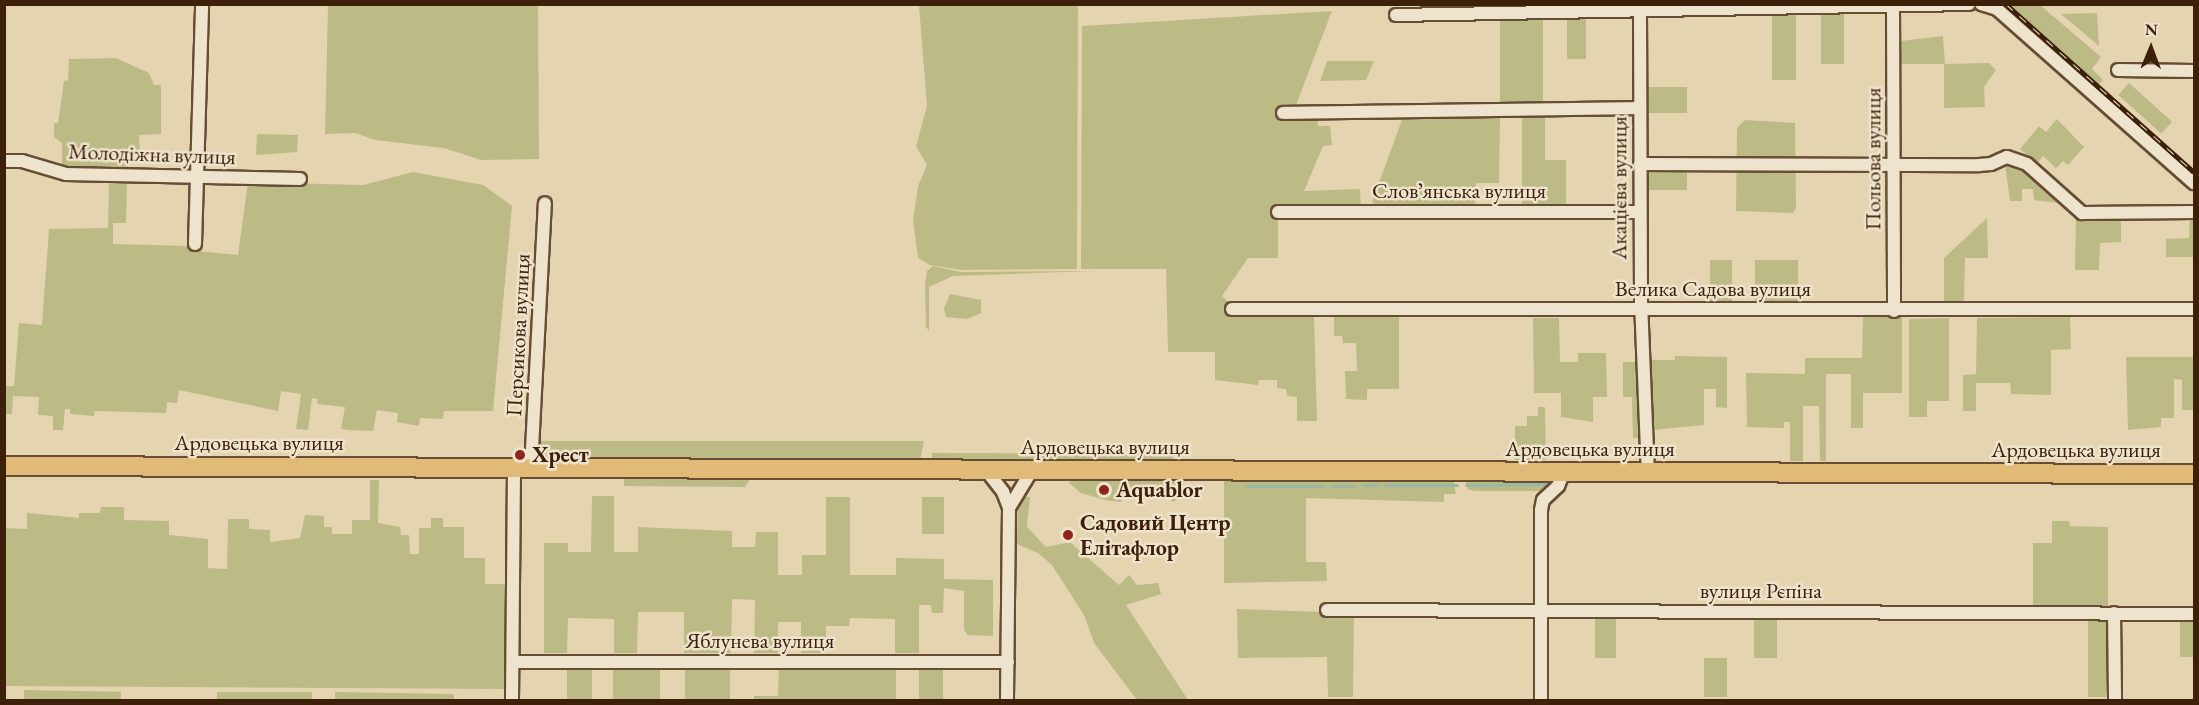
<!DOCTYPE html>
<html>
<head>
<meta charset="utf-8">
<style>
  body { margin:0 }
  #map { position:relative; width:2199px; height:705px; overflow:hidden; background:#e5d4b0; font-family:"EB Garamond",serif }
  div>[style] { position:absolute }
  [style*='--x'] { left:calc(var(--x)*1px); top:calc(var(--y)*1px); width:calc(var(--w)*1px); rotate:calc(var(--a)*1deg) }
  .green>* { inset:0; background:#bcbb86; transform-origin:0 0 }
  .stream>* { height:3px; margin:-1.5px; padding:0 1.5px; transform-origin:1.5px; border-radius:1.5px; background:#97b9a6 }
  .roads { filter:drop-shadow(2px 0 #674d33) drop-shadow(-2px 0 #674d33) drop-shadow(0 2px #674d33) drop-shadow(0 -2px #674d33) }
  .minor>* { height:12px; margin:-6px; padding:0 6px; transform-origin:6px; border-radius:6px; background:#eee3cc }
  .highway>* { height:18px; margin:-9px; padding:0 9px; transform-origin:9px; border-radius:9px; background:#e2ba78 }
  .rail>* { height:5px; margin-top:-2.5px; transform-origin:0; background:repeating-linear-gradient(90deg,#eee3cc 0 9px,#3d2009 0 18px); box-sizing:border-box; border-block:2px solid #3d2009 }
  .dots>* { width:16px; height:16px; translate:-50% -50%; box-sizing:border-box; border:3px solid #eee3cc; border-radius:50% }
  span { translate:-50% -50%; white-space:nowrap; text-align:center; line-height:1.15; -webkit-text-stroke:5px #eee3cc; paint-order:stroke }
  .street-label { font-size:22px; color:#3d2009 }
  .poi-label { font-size:22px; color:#3d2009; font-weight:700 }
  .left { translate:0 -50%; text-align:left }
  .frame { position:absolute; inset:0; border:6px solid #3d2009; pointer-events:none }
  .north { position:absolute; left:2121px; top:18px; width:60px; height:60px; -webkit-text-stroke:4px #eee3cc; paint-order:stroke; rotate:1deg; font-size:16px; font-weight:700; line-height:24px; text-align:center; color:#3d2009 }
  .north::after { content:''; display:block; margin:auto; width:21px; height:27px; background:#3d2009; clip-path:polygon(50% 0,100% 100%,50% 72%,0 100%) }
</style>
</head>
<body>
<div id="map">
  <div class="green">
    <i style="clip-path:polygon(328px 5px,538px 5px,539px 159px,481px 160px,444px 148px,375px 140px,355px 133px,325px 134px)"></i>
    <i style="clip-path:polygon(919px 5px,1078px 5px,1077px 269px,961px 270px,930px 265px,918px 258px,913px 221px,918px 186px,927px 165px,916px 146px,927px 106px)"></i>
    <i style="clip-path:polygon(1996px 5px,2040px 5px,2101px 57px,2092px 69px,2103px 80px,2093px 91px)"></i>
    <i style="clip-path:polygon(1332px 11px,1296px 105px,1281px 106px,1282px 118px,1318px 117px,1318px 126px,1330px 126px,1332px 145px,1323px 146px,1304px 191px,1360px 189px,1361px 207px,1278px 213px,1278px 258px,1248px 258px,1222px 296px,1230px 303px,1231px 316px,1314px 317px,1317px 421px,1297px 421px,1297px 397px,1287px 396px,1286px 389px,1277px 388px,1277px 380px,1259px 380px,1258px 385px,1215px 380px,1215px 352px,1168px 352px,1166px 269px,1081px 269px,1082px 26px)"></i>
    <i style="left:1821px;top:13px;width:23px;height:51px"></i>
    <i style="clip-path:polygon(2097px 13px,2099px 46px,2061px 14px)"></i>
    <i style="left:1772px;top:14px;width:24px;height:66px"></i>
    <i style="left:1567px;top:15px;width:19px;height:44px"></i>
    <i style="left:1543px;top:19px;width:84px;height:43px;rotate:90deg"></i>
    <i style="clip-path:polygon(1943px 36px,1945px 64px,1989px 63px,1996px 70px,1984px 87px,1985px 107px,1944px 108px,1944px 64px,1901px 64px,1901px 41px)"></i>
    <i style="clip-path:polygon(116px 58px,149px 73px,154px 85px,161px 85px,161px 134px,139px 135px,140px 151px,127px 152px,128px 171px,62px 168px,62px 143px,54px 137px,54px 123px,58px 123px,64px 81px,68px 80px,69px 59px)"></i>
    <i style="clip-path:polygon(1327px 61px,1374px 61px,1366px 80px,1320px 81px)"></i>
    <i style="left:2129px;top:83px;width:58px;height:16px;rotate:42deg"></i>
    <i style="left:1645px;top:87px;width:42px;height:26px"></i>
    <i style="clip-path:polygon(1500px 116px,1499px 183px,1476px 183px,1475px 205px,1378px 206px,1372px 202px,1403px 117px)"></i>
    <i style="clip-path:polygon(1522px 116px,1545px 116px,1545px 160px,1566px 160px,1566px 205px,1522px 205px)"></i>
    <i style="clip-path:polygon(2057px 119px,2084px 147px,2068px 165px,2063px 161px,2056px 168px,2043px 156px,2037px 164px,2020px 149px,2039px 126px,2046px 132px)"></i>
    <i style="clip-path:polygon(1745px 120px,1795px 123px,1796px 208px,1793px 213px,1736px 211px,1737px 128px)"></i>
    <i style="clip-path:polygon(257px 134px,298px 135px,297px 152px,256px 155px)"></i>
    <i style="clip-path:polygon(2005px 164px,2023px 168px,2065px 204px,2034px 200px,2033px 189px,2022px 189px,2022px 201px,2010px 201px)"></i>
    <i style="left:1645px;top:170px;width:42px;height:20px"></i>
    <i style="clip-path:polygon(413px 172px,483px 185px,512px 206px,493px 411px,444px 411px,443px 419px,420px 418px,419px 426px,397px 422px,398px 413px,377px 410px,373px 431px,349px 430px,341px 429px,345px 407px,317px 404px,318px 399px,312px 398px,308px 430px,296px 429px,301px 394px,281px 391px,278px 411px,179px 390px,177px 403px,167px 402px,166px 413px,95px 411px,94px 416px,70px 414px,70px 409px,65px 409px,63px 430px,53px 430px,53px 416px,38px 415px,39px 397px,13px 396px,12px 414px,5px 414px,4px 386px,14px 386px,19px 323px,42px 325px,49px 229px,108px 228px,109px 181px,127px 181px,126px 223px,113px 223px,113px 244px,188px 246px,188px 250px,238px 255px,248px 182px,363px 185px)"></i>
    <i style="clip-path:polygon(2121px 216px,2121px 242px,2100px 243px,2099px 270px,2075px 270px,2076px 217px)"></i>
    <i style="clip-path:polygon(2190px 216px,2194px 216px,2194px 257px,2166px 257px,2166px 239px,2189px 238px)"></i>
    <i style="clip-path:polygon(1987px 218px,1988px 258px,1965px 258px,1964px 302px,1944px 302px,1944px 258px)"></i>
    <i style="left:1710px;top:260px;width:22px;height:42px"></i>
    <i style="left:1755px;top:260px;width:43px;height:42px"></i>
    <i style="clip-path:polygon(933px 266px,961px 272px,1093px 271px,953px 276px,929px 287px,929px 331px,926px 327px,925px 284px,927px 271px)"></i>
    <i style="clip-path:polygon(950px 294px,981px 300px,981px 313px,967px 319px,946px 317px,944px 308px)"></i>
    <i style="clip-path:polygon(1863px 316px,1902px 317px,1902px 393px,1863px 393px,1863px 428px,1851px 428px,1851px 374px,1826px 374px,1826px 461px,1820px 461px,1819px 406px,1803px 406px,1803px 461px,1790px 461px,1790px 422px,1784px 422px,1784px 428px,1747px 427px,1746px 373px,1805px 374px,1805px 358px,1862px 358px)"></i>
    <i style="clip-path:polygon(1334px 317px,1399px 317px,1399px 389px,1367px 389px,1367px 400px,1346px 399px,1345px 371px,1357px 371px,1356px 343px,1343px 343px,1342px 336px,1334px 336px)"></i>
    <i style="clip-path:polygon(2070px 317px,2071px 349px,2051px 350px,2051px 395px,2011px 394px,2010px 383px,1976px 383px,1976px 411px,1963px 411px,1963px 375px,1976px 374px,1977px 318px)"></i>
    <i style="clip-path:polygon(1533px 318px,1559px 318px,1560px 362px,1578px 362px,1578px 353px,1606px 353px,1607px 397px,1593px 397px,1593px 422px,1561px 417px,1561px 393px,1534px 393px)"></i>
    <i style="clip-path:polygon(1949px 318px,1949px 401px,1927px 401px,1927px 417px,1909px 417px,1909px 319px)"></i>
    <i style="clip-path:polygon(1675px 356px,1727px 357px,1727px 408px,1716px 407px,1716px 389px,1704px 389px,1704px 425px,1652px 430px,1652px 360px,1675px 360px)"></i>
    <i style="clip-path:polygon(2126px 357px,2194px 357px,2194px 410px,2182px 410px,2182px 380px,2174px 379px,2174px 418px,2161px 418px,2161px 427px,2128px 430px)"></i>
    <i style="clip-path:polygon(1623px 362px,1638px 362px,1641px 438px,1633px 438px,1632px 397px,1623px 397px)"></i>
    <i style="clip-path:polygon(1538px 407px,1545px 407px,1546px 460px,1515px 460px,1515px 426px,1527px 426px,1527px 416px,1538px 416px)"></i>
    <i style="clip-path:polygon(540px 441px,924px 441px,920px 460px,542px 458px,538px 455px)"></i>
    <i style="clip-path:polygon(932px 453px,1173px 454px,1173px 458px,1172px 462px,932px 461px)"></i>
    <i style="clip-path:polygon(624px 474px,748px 475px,749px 481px,745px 487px,624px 486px)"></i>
    <i style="clip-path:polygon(1184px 477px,1184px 495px,1173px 502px,1165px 493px,1126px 493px,1121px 502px,1105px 500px,1081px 493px,1069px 483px,1072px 478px)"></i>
    <i style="clip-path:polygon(1453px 479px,1456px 494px,1444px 494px,1444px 502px,1306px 498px,1306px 562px,1326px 562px,1327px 581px,1224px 583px,1224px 480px)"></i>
    <i style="clip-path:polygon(1465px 479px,1552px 480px,1553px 482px,1544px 491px,1474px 491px,1467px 489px)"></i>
    <i style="clip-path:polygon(370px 480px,379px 480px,378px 523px,400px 527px,401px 535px,409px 535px,410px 554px,419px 554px,419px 528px,431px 528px,431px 518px,443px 518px,443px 527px,464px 527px,464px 558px,485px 558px,485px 584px,508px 584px,507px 689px,5px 686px,5px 528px,27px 529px,27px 513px,79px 518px,79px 513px,100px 513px,101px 507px,124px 507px,124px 520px,169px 521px,169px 535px,208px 539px,208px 568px,227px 569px,228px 519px,249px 519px,249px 529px,270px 530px,270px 542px,300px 538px,305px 515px,324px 516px,324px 527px,332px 527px,332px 534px,352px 534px,352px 520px,370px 520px)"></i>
    <i style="clip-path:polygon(592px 496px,614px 496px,614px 552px,638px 552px,638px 527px,732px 531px,732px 547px,755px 547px,756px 532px,778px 532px,778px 575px,802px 575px,802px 555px,826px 555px,826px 497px,850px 497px,850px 575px,896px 575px,896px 558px,944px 559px,944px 579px,993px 580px,993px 636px,968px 635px,964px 630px,964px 591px,944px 588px,943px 613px,932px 613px,931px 605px,919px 605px,919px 653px,895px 653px,895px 619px,850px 618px,849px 626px,826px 626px,826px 653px,801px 653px,801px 622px,778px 622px,778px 653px,754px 653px,755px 600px,732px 599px,731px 653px,684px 653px,684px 612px,638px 612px,637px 653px,614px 653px,614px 619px,568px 618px,567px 653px,544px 653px,544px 543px,568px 543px,568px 552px,591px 552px)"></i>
    <i style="left:922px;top:497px;width:22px;height:37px"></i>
    <i style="clip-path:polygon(1018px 497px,1030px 497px,1027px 527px,1046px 547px,1070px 542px,1119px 585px,1129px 575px,1137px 585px,1158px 583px,1161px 594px,1126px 605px,1188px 700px,1137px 700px,1094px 643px,1084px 615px,1052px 565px,1038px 553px,1017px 544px)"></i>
    <i style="clip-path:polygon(2052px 521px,2069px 521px,2070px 526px,2108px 527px,2108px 606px,2033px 606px,2033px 543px,2052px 543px)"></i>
    <i style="clip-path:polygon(1237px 609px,1354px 613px,1353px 697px,1328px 697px,1327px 657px,1238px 658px)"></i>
    <i style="left:1595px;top:616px;width:21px;height:42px"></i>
    <i style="left:1754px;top:617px;width:23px;height:41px"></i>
    <i style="left:2088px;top:619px;width:20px;height:78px"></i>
    <i style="left:2180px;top:619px;width:14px;height:38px"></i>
    <i style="left:1704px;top:658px;width:23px;height:39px"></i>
    <i style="left:660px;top:666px;width:34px;height:47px;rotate:90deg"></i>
    <i style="left:685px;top:666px;width:45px;height:34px"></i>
    <i style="clip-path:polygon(779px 666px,896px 666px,896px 700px,754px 700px,754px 696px,778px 696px)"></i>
    <i style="left:919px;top:666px;width:24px;height:34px"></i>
    <i style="left:567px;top:667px;width:25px;height:33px"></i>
    <i style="left:24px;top:690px;width:97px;height:10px;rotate:1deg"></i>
    <i style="left:217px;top:692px;width:95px;height:8px"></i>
    <i style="clip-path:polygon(335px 692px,454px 694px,454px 700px,335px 700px)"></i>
  </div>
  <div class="stream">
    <i style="--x:1363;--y:485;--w:13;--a:0"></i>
    <i style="--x:1386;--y:485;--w:71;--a:0"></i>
    <i style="--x:1466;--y:485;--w:80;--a:-0.7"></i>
    <i style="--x:1247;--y:486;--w:76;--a:0"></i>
    <i style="--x:1332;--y:486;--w:22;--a:0"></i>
  </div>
  <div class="roads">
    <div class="minor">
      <i style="--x:1981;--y:4;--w:17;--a:17"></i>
      <i style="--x:1997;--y:9;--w:263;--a:41.5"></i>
      <i style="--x:1893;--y:6;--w:305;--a:89.8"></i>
      <i style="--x:1640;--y:10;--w:291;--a:89.8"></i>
      <i style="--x:1641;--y:301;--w:172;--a:87.7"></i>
      <i style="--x:1396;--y:15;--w:573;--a:-1.1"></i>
      <i style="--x:2118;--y:70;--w:76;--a:0.8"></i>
      <i style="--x:1283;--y:113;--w:356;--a:-0.8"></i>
      <i style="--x:4;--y:161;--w:18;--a:0"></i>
      <i style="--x:22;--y:161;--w:46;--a:16.5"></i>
      <i style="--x:66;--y:174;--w:234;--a:1.2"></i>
      <i style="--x:1640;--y:164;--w:339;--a:0.2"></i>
      <i style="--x:1979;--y:165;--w:12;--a:-5"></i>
      <i style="--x:1991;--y:164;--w:17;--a:-24"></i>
      <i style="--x:2007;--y:157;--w:21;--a:19"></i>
      <i style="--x:2027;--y:164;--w:74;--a:41.7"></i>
      <i style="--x:2082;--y:213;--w:112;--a:-0.5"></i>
      <i style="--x:1278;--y:212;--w:362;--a:0"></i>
      <i style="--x:195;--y:244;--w:240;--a:-88.3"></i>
      <i style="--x:1232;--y:309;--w:962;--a:0"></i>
      <i style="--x:531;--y:468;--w:265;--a:-87"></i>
      <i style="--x:986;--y:470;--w:28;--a:52"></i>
      <i style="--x:1003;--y:492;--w:17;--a:69"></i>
      <i style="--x:1009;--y:508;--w:192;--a:90.6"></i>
      <i style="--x:1009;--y:508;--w:44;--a:-58.8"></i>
      <i style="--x:1327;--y:610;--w:867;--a:0.26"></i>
      <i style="--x:2114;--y:613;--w:87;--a:89.3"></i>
      <i style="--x:513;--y:662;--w:495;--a:0"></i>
      <i style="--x:512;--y:700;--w:232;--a:-89.5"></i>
      <i style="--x:1541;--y:700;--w:190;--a:-90"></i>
      <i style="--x:1541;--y:510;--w:10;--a:-79"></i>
      <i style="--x:1543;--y:500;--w:21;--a:-43"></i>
      <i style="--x:1558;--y:486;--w:15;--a:-67"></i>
    </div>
    <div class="highway">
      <i style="--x:4;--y:466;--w:2190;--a:0.21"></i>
    </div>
  </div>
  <div class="rail">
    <i style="--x:2006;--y:4;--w:252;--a:41.8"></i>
  </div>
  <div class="dots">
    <i style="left:520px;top:455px;background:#8f2418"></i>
    <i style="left:1104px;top:490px;background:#8f2418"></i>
    <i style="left:1068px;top:535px;background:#8f2418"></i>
  </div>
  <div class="street-label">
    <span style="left:152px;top:154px;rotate:2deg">Молодіжна вулиця</span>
    <span style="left:1873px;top:159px;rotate:-90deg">Польова вулиця</span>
    <span style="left:1619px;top:188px;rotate:-90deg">Акацієва вулиця</span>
    <span style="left:1459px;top:191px">Словʼянська вулиця</span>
    <span style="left:1713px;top:289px">Велика Садова вулиця</span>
    <span style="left:518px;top:335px;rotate:-87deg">Персикова вулиця</span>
    <span style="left:259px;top:443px">Ардовецька вулиця</span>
    <span style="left:1105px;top:447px">Ардовецька вулиця</span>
    <span style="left:1590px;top:449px">Ардовецька вулиця</span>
    <span style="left:2076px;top:450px">Ардовецька вулиця</span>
    <span style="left:1761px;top:591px">вулиця Рєпіна</span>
    <span style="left:760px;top:641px">Яблунева вулиця</span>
  </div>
  <div class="poi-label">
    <span class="left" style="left:532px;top:455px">Хрест</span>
    <span class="left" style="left:1116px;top:490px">Aquablor</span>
    <span class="left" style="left:1080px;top:535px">Садовий Центр<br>Елітафлор</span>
  </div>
  <div class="frame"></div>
  <div class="north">N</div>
</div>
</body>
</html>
